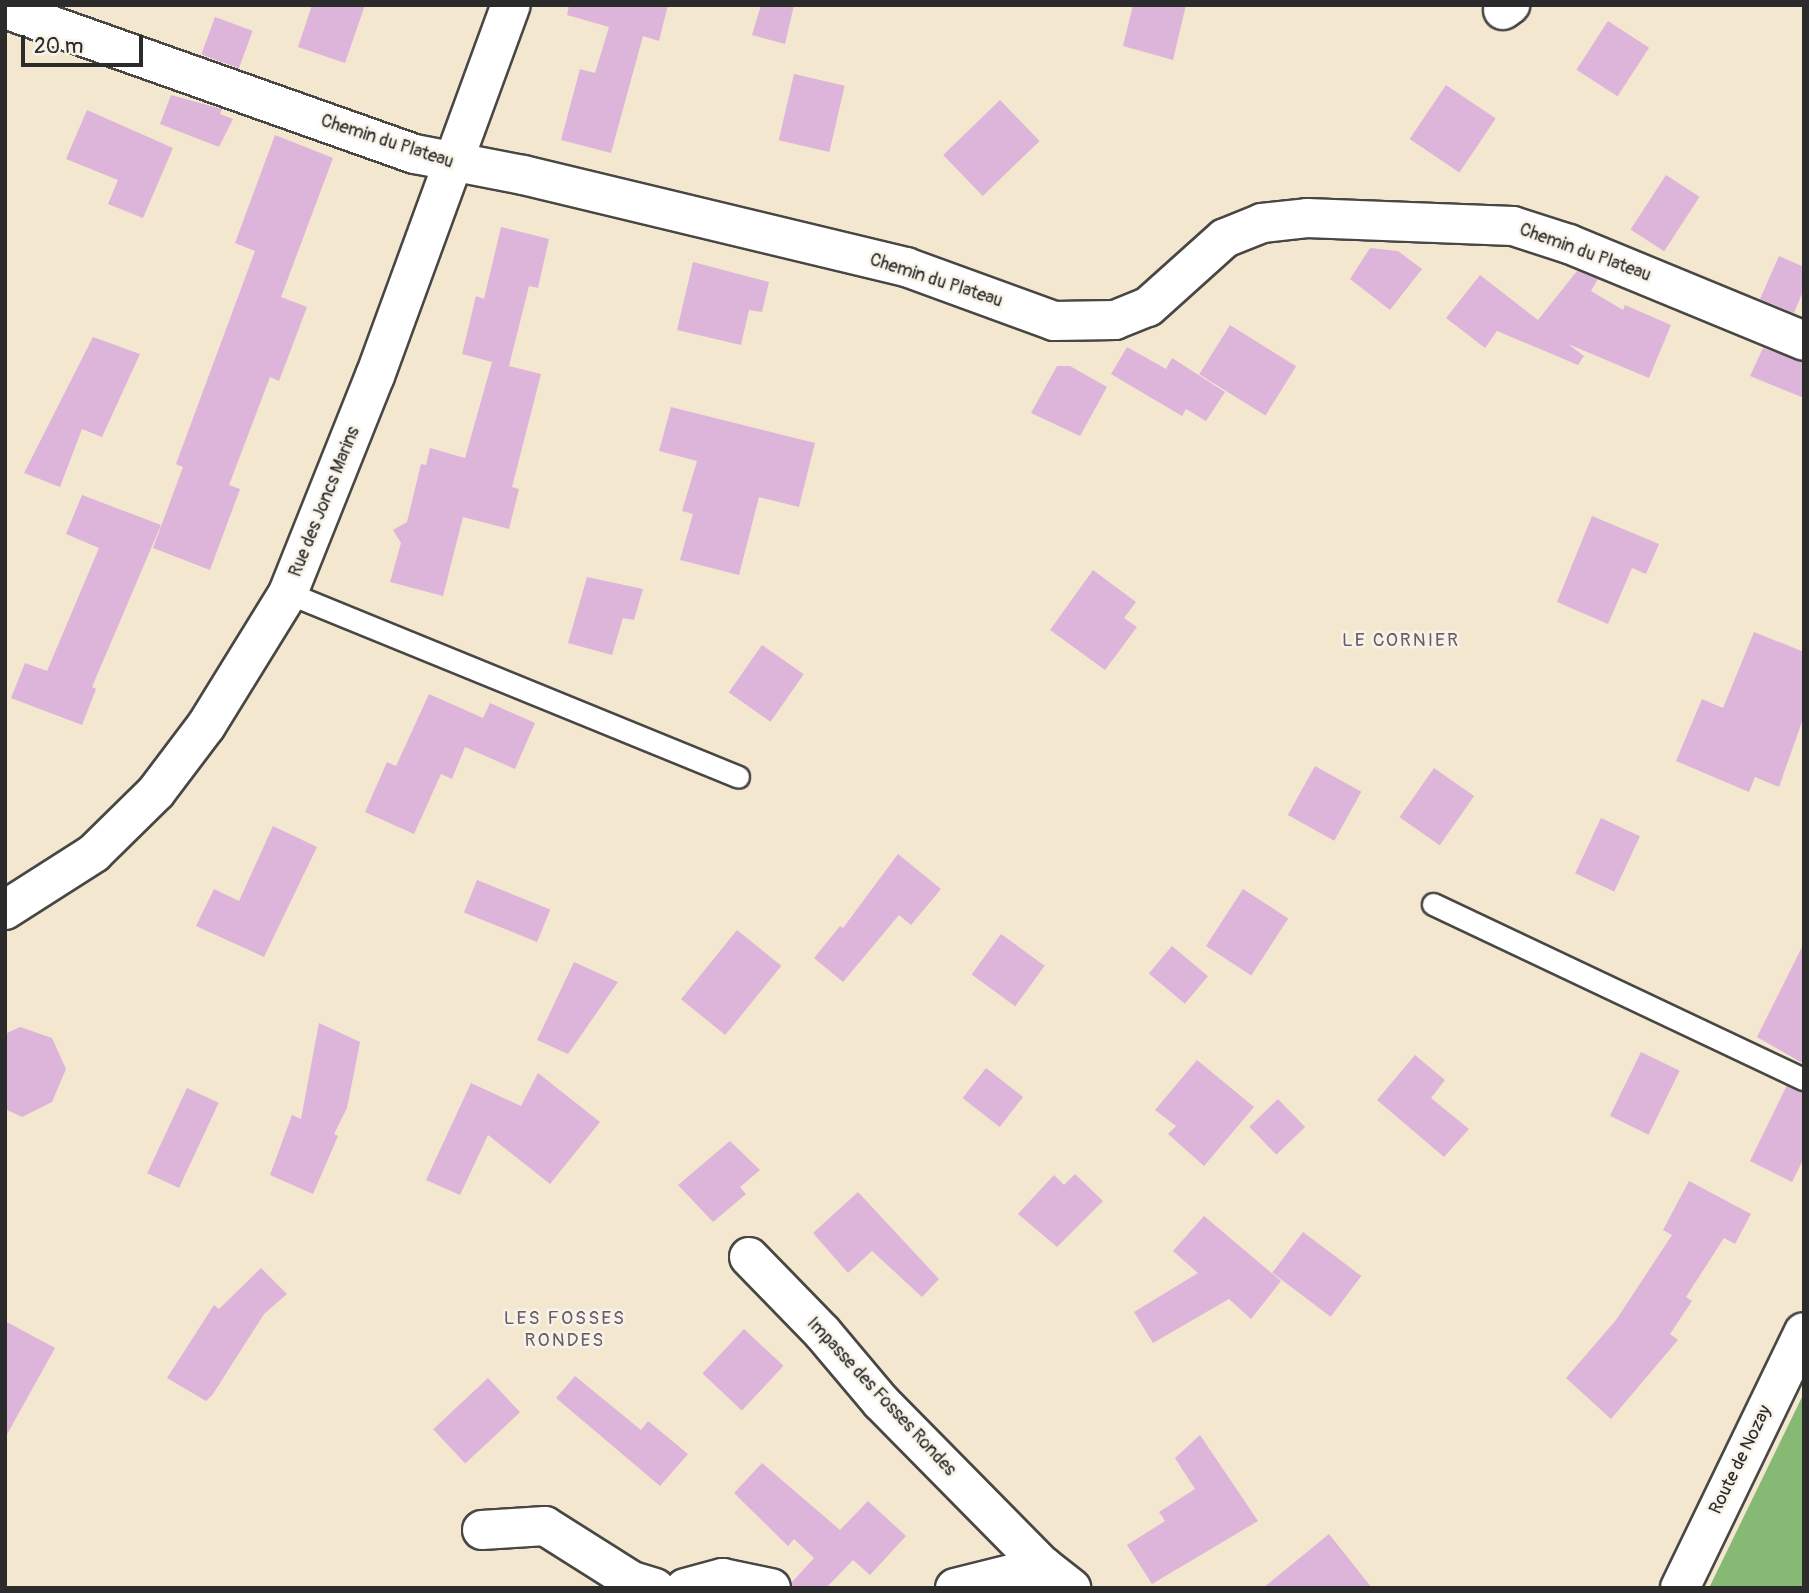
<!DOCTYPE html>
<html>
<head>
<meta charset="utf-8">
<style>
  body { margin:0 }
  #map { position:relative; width:1809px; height:1593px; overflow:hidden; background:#f3e7d0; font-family:Pangolin,sans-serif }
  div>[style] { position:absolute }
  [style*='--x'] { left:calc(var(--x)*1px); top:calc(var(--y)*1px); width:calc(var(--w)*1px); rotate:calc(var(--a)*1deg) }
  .forest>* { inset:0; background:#86ba74 }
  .building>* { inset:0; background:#ddb5da; transform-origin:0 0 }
  .roads { filter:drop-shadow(2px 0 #494744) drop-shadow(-2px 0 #494744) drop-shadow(0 2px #494744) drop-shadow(0 -2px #494744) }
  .lane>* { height:21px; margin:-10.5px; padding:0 10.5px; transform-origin:10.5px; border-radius:10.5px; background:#fff }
  .street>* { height:38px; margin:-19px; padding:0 19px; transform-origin:19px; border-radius:19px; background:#fff }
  span { translate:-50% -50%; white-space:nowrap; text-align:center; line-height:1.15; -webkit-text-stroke:5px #f7f3e8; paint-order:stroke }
  .street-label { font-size:18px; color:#2b2b2b }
  .neighbourhood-label { font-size:19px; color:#695b68; letter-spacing:2px }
  .frame { position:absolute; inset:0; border:7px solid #2b2b2b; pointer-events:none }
  .scale { position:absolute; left:21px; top:35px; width:122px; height:32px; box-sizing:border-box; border:4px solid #2b2b2b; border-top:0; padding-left:9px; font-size:21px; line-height:24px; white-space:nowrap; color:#2b2b2b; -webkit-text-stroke:5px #f7f3e8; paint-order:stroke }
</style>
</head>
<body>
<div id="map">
  <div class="forest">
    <i style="clip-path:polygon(1804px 1393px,1804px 1588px,1709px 1588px)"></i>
  </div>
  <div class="building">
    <i style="clip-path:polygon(312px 5px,365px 5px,345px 63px,298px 47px)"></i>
    <i style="clip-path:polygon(569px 5px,668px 5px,659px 41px,643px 36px,611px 153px,561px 140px,580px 69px,595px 73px,609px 27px,567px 15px)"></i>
    <i style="clip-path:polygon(761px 5px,794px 5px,785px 44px,752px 35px)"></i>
    <i style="clip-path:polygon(1133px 5px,1186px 5px,1173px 60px,1123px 46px)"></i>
    <i style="left:215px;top:17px;width:40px;height:40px;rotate:20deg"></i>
    <i style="left:1608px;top:21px;width:49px;height:58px;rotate:33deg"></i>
    <i style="left:794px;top:74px;width:52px;height:68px;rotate:13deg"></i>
    <i style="left:1446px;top:85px;width:60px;height:65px;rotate:34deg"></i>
    <i style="clip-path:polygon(171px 95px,222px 109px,220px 114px,233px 119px,219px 147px,160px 124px)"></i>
    <i style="left:1000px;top:100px;width:57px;height:79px;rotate:46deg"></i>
    <i style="clip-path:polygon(87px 110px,173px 148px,143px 218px,108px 204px,118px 180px,66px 159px)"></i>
    <i style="clip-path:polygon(275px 135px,333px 158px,281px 297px,307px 307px,279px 381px,270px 377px,229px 485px,240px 489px,210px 570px,153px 548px,183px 467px,176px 464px,255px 251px,235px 243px)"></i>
    <i style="left:1666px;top:175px;width:40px;height:65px;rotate:33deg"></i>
    <i style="clip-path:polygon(501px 227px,549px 239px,538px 288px,529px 286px,509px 366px,541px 374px,512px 487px,519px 489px,509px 529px,463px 517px,443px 596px,390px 582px,401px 543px,393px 530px,407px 522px,421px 464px,426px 465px,430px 448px,465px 458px,492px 362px,462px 354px,476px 296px,484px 299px)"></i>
    <i style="clip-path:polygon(1370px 248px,1398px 251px,1422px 269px,1390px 310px,1350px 279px)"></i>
    <i style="clip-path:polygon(1779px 256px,1804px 267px,1804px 289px,1794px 313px,1760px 299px)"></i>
    <i style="clip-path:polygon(693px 262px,769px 282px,762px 312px,749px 310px,741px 345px,677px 330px)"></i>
    <i style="clip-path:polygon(1577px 271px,1598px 279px,1591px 291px,1623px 310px,1625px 305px,1671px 325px,1649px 378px,1568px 344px,1584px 356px,1578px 365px,1497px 331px,1485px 348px,1446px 318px,1480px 275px,1538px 320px)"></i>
    <i style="left:1230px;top:325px;width:78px;height:58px;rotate:32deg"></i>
    <i style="clip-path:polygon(93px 337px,140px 354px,102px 437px,82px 429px,60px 487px,24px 473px)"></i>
    <i style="clip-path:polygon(1127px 347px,1166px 369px,1172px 358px,1225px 392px,1206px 421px,1186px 409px,1182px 416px,1111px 374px)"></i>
    <i style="clip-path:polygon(1763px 348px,1804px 362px,1804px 398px,1750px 376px)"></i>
    <i style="clip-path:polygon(1057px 366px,1070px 366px,1107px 387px,1080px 436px,1031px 413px)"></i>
    <i style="clip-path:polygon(671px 407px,815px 443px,799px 507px,759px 497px,739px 575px,680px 560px,693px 514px,682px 511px,697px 461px,659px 451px)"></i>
    <i style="clip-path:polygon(82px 495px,161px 525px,92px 687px,96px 689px,82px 725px,11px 698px,25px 663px,47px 671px,99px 548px,66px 534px)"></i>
    <i style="clip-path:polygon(1592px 516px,1659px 544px,1646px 574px,1632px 568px,1608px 624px,1557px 602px)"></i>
    <i style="clip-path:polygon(1093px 570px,1136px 602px,1124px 618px,1137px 627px,1105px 670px,1050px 630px)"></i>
    <i style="clip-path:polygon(587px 577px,643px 589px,634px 620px,623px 618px,612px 655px,568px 643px)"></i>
    <i style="clip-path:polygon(1754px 632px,1804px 652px,1804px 716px,1779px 787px,1755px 777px,1749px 792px,1676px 761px,1702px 699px,1723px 708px)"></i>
    <i style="left:762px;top:645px;width:51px;height:58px;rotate:35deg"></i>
    <i style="clip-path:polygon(429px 694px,483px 718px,490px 703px,535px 723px,515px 769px,465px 747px,452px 779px,441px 774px,414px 834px,365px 812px,387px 762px,396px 766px)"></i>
    <i style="left:1315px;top:766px;width:53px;height:56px;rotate:29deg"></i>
    <i style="left:1434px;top:768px;width:49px;height:60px;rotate:35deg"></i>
    <i style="left:1601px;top:818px;width:43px;height:61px;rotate:25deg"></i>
    <i style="clip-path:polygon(273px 826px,317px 847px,264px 957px,196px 926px,214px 889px,239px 901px)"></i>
    <i style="clip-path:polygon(898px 854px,941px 889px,911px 925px,899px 915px,843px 982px,814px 958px,840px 926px,843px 928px)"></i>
    <i style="left:477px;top:880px;width:79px;height:35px;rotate:22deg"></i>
    <i style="left:1243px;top:889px;width:54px;height:68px;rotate:33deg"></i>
    <i style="left:737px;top:930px;width:57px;height:89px;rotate:39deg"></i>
    <i style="left:1001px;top:934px;width:54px;height:50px;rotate:36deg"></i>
    <i style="clip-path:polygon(1804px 943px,1804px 1064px,1757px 1037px)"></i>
    <i style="left:1172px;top:946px;width:47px;height:36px;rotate:40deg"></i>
    <i style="clip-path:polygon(574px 962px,618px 982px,568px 1054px,537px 1040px)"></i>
    <i style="clip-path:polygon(319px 1023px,360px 1042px,347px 1108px,334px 1134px,338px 1136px,313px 1194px,270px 1175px,292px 1115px,301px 1119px)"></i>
    <i style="clip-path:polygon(20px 1027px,52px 1038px,66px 1069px,52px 1102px,22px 1117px,5px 1109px,5px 1034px)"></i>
    <i style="left:1641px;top:1052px;width:43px;height:71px;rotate:26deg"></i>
    <i style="clip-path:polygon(1415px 1055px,1445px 1080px,1431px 1098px,1469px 1129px,1444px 1157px,1377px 1100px)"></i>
    <i style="clip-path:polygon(1197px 1060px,1254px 1107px,1204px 1166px,1168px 1134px,1176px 1126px,1155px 1110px)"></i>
    <i style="left:986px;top:1068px;width:47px;height:38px;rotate:38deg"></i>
    <i style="clip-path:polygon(538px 1073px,600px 1122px,550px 1184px,488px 1135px,460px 1195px,426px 1180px,471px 1083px,521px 1106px)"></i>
    <i style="clip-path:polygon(1787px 1085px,1804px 1092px,1804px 1158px,1792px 1182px,1750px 1161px)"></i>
    <i style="left:187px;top:1088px;width:35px;height:94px;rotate:25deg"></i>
    <i style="left:1278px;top:1099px;width:39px;height:40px;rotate:46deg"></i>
    <i style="clip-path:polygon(730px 1141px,760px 1170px,740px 1187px,746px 1194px,713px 1222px,678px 1185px)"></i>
    <i style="clip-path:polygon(1075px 1174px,1103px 1201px,1057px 1247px,1018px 1214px,1054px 1175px,1064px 1185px)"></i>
    <i style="clip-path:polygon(1689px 1181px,1751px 1214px,1735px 1244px,1724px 1238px,1686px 1297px,1692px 1301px,1670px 1334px,1678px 1340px,1611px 1419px,1566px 1378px,1616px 1320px,1672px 1235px,1663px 1230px)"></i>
    <i style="clip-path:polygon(858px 1192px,939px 1279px,922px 1297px,872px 1251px,848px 1273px,813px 1233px)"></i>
    <i style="clip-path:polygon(1204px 1216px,1281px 1281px,1251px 1319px,1229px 1299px,1153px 1343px,1134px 1312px,1198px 1273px,1173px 1251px)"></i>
    <i style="left:1303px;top:1232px;width:73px;height:51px;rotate:37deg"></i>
    <i style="clip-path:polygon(261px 1268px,287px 1294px,264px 1314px,213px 1394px,206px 1401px,167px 1378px,214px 1305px,219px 1309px)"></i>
    <i style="clip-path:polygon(5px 1321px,55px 1348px,5px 1438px)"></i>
    <i style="left:744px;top:1329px;width:54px;height:61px;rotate:43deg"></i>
    <i style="clip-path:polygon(575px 1376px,641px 1430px,648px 1421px,688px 1454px,660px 1486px,556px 1398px)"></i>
    <i style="left:488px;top:1378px;width:47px;height:75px;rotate:47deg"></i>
    <i style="clip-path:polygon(1200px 1435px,1258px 1521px,1152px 1584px,1127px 1545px,1165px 1521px,1159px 1512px,1195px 1489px,1175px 1458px)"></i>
    <i style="clip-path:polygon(762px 1463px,840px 1530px,868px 1501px,906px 1536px,870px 1575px,853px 1560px,826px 1588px,792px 1588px,792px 1582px,814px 1558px,794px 1539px,788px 1546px,734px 1493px)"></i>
    <i style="clip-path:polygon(1329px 1534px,1372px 1588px,1263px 1588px)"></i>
  </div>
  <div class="roads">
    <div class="lane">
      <i style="--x:288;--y:593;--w:486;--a:22.2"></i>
      <i style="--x:1433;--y:904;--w:410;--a:25.3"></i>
    </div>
    <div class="street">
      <i style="--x:5;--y:9;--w:435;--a:19.5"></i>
      <i style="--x:415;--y:154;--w:110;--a:11"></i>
      <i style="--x:523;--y:175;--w:394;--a:13.5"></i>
      <i style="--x:906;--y:267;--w:158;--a:20"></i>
      <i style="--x:1054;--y:321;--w:61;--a:-0.9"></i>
      <i style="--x:1115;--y:320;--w:35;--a:-22"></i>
      <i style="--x:1148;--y:307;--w:103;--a:-41.9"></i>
      <i style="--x:1225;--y:238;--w:40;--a:-22"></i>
      <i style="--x:1262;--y:223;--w:45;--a:-6.3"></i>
      <i style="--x:1307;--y:218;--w:206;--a:2.2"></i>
      <i style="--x:1513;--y:226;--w:59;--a:17.8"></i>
      <i style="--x:1569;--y:244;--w:254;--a:22.4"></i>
      <i style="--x:1503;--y:10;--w:9;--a:-36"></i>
      <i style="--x:5;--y:910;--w:106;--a:-32.6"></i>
      <i style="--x:94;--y:853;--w:87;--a:-44.5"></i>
      <i style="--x:156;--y:792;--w:83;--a:-52.9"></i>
      <i style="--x:206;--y:726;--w:156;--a:-58.3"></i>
      <i style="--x:288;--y:593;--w:234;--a:-68.2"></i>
      <i style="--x:375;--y:376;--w:395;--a:-69.9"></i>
      <i style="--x:749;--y:1257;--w:105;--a:45.8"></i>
      <i style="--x:822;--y:1332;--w:92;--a:49.9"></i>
      <i style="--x:881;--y:1402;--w:231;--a:45.4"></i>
      <i style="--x:482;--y:1530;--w:63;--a:-3.6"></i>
      <i style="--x:545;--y:1526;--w:103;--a:32.3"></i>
      <i style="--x:632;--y:1581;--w:24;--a:17"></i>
      <i style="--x:685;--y:1588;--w:39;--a:-15"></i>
      <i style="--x:723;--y:1578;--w:49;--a:11.8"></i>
      <i style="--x:955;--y:1588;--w:91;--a:-14"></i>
      <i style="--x:1043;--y:1566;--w:36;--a:38"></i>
      <i style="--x:1680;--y:1588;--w:284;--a:-64.2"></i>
    </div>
  </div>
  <div class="street-label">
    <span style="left:387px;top:142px;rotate:18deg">Chemin du Plateau</span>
    <span style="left:1585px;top:253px;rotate:20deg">Chemin du Plateau</span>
    <span style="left:936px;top:281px;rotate:18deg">Chemin du Plateau</span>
    <span style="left:325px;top:502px;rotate:-68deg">Rue des Joncs Marins</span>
    <span style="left:881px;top:1397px;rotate:47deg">Impasse des Fosses Rondes</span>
    <span style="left:1741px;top:1460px;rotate:-64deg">Route de Nozay</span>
  </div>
  <div class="neighbourhood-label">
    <span style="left:1401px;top:641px">LE CORNIER</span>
    <span style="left:565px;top:1330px">LES FOSSES<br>RONDES</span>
  </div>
  <div class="frame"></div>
  <div class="scale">20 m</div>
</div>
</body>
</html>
